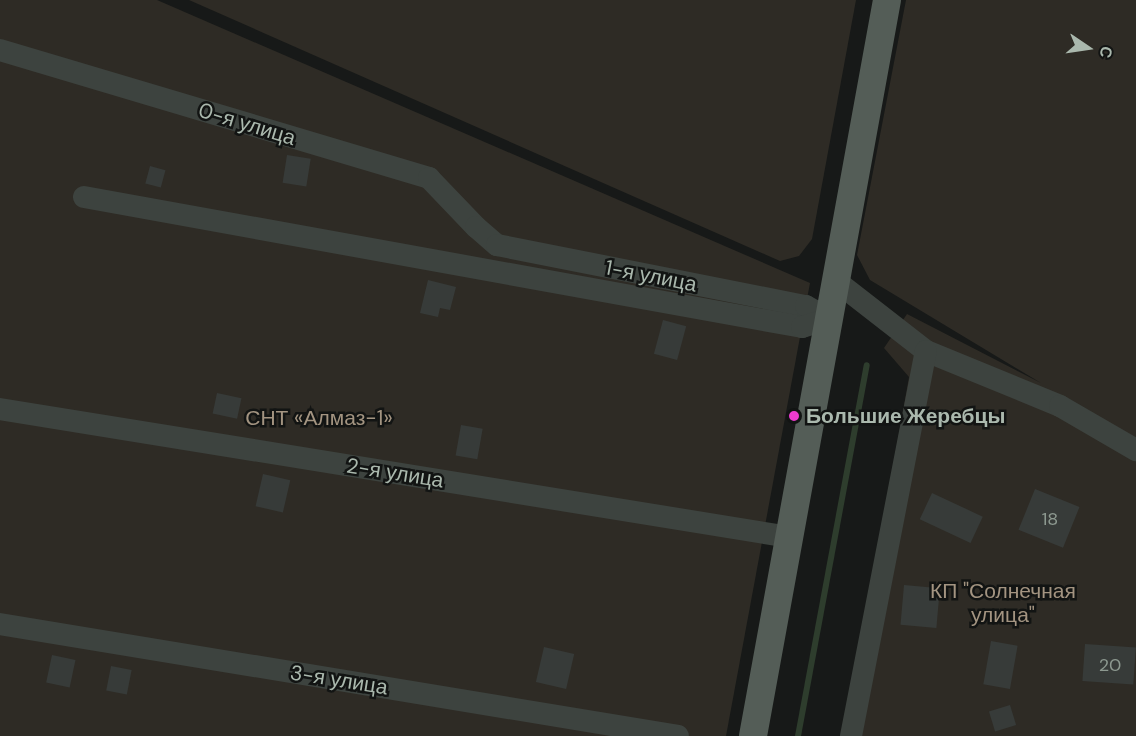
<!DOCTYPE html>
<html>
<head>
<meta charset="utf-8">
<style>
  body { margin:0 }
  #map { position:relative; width:1136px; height:736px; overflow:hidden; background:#171918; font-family:"DM Sans",sans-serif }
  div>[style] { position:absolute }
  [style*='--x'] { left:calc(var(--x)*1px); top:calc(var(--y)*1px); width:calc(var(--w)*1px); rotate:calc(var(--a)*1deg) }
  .green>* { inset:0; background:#2e2b25 }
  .stream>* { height:6px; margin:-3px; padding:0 3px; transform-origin:3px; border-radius:3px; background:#2e3d2d }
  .building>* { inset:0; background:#373b39; transform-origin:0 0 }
  .minor>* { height:22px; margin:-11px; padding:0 11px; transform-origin:11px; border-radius:11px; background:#3d433f }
  .major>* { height:28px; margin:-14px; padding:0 14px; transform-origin:14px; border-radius:14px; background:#545d57 }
  .dots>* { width:16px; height:16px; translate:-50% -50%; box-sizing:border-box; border:3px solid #121413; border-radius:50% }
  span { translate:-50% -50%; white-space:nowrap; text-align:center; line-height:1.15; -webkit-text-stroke:5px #121413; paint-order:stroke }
  .number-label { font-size:18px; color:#8d9990 }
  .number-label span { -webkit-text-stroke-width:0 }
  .street-label { font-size:21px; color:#aab8ad }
  .poi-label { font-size:21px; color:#aab8ad; font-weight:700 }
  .left { translate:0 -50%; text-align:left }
  .park-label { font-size:21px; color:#a39481 }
  .north { position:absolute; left:1058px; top:18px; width:60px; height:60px; -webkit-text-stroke:4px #121413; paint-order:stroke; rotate:103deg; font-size:16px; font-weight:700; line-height:24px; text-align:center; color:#aab8ad }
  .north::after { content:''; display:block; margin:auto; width:21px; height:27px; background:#aab8ad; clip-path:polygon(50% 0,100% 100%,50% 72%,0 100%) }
</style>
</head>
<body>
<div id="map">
  <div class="green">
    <i style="clip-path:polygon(0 0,157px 0,810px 283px,726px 736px,0 736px)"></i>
    <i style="clip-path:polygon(189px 0,856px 0,812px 239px,799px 256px,780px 261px)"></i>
    <i style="clip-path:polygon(906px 0,1136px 0,1136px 736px,845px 736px,909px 377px,884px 348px,907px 314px,1041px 383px,870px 280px,857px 255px)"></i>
  </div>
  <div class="stream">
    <i style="--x:798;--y:736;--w:377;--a:-79.5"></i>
  </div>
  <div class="building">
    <i style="left:287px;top:155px;width:24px;height:28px;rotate:9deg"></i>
    <i style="left:150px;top:166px;width:16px;height:18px;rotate:15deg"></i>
    <i style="clip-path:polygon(428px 280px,456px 287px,450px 310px,440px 308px,438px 317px,420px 313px)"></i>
    <i style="left:663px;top:320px;width:24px;height:35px;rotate:15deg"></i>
    <i style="left:217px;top:393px;width:25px;height:21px;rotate:12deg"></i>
    <i style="left:461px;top:425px;width:22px;height:31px;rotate:10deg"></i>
    <i style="left:263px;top:474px;width:28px;height:33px;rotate:13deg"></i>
    <i style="left:1035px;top:489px;width:48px;height:44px;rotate:22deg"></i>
    <i style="left:932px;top:493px;width:56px;height:29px;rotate:25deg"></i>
    <i style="left:904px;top:585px;width:36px;height:40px;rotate:5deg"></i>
    <i style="left:991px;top:641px;width:27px;height:44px;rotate:10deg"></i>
    <i style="left:1085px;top:644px;width:51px;height:37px;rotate:4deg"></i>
    <i style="left:544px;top:647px;width:31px;height:36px;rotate:13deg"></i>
    <i style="left:52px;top:655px;width:24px;height:28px;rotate:12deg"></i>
    <i style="left:111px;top:666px;width:21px;height:25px;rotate:11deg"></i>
    <i style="left:1010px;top:705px;width:21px;height:22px;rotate:73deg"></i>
  </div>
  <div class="minor">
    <i style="--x:0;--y:50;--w:448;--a:16.6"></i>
    <i style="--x:429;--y:178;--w:68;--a:46.2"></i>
    <i style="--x:476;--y:227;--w:28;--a:41"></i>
    <i style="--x:497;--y:245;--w:315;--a:11.2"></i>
    <i style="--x:806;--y:306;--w:26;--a:29"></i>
    <i style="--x:84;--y:197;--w:730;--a:10.26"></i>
    <i style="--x:802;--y:327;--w:28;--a:-17"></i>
    <i style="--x:836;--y:281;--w:114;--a:37.9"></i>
    <i style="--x:926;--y:351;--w:145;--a:22.3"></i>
    <i style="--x:1060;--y:406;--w:88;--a:30.1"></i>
    <i style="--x:0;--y:409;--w:799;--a:9.21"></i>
    <i style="--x:0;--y:624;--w:687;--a:9.38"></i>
    <i style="--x:851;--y:736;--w:392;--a:-79"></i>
  </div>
  <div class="major">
    <i style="--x:753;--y:736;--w:748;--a:-79.68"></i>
  </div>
  <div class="dots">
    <i style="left:794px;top:416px;background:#ed3bcf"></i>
  </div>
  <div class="number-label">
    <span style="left:1050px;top:519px">18</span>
    <span style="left:1110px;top:665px">20</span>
  </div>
  <div class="street-label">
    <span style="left:247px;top:124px;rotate:17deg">0-я улица</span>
    <span style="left:651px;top:276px;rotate:11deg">1-я улица</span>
    <span style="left:395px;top:473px;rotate:9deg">2-я улица</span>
    <span style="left:339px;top:680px;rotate:9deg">3-я улица</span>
  </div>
  <div class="poi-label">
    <span class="left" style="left:806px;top:416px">Большие Жеребцы</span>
  </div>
  <div class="park-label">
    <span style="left:319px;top:418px">СНТ «Алмаз-1»</span>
    <span style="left:1003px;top:603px">КП "Солнечная<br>улица"</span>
  </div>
  <div class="north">С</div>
</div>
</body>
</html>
